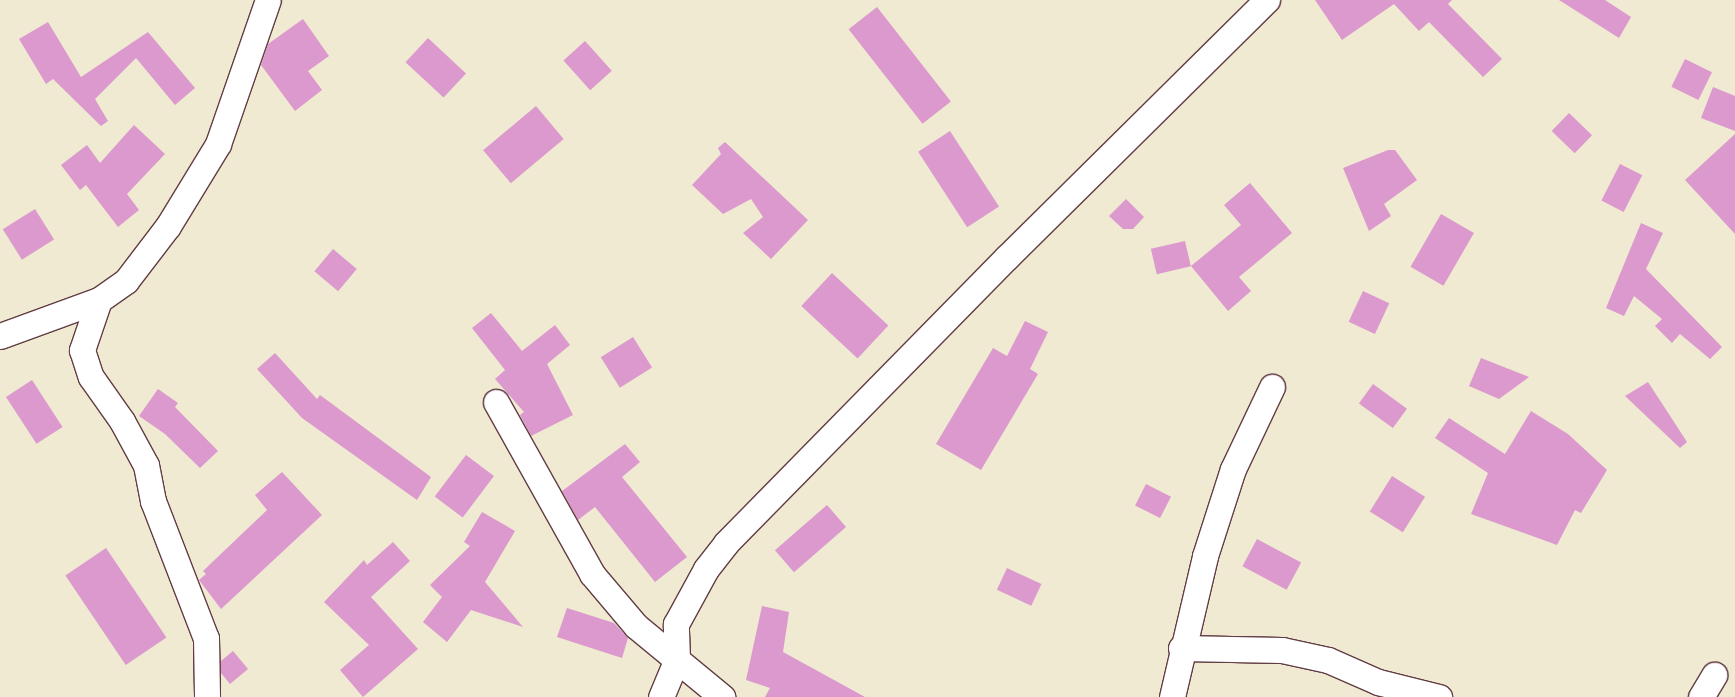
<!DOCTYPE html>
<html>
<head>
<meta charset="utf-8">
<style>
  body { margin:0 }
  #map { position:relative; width:1735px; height:697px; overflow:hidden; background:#efead1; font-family:Mynerve,sans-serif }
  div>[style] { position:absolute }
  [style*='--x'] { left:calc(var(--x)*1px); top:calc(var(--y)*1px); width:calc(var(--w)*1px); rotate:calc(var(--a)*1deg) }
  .building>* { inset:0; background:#db99ce; transform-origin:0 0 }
  .roads { filter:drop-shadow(1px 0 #633d44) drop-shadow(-1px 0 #633d44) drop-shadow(0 1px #633d44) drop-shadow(0 -1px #633d44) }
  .street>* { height:25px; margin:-12.5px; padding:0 12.5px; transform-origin:12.5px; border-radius:12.5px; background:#fff }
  span { translate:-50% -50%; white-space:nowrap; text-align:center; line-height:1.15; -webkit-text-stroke:4.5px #fdfcf7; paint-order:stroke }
</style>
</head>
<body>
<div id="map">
  <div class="building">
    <i style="clip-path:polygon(1315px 0,1452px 0,1448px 4px,1502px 59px,1483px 77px,1429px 22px,1419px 31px,1394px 4px,1342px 40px)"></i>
    <i style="clip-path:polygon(1559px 0,1605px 0,1631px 17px,1619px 38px)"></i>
    <i style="left:877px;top:7px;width:120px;height:36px;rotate:52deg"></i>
    <i style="clip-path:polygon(303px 19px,329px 56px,308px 71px,322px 90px,295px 111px,261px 65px,268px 44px)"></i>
    <i style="clip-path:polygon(48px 22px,81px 77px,148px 32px,195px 88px,175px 105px,136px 58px,95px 99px,108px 121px,101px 126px,53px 79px,46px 84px,19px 39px)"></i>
    <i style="left:428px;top:38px;width:52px;height:33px;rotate:43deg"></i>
    <i style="left:585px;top:41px;width:40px;height:29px;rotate:48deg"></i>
    <i style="left:1685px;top:59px;width:30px;height:31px;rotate:26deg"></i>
    <i style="clip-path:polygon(1713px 87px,1735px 96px,1735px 131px,1701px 118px)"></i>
    <i style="left:536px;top:106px;width:43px;height:69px;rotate:50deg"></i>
    <i style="left:1569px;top:113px;width:32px;height:25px;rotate:44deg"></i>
    <i style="clip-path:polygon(134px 125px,165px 154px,127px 194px,139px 210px,118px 227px,86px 185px,80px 190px,61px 165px,87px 145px,100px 163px)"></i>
    <i style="left:950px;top:131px;width:90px;height:38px;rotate:57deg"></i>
    <i style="clip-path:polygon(1735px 134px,1735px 234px,1685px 180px)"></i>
    <i style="clip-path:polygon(725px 142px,808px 220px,771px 259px,743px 233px,763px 217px,751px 199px,723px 214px,692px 185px,721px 154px,718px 148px)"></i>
    <i style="clip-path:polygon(1388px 150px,1395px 150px,1417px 180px,1384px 204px,1391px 216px,1369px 231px,1343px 168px)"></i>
    <i style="left:1620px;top:164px;width:25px;height:41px;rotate:27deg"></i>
    <i style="clip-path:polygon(1250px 183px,1292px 233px,1239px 277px,1251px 291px,1228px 311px,1191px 266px,1241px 225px,1224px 205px)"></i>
    <i style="clip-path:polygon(1126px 199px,1144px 217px,1133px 229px,1123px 229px,1109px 216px)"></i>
    <i style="left:35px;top:209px;width:36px;height:38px;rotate:58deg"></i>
    <i style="left:1441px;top:214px;width:38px;height:61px;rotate:30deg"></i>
    <i style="clip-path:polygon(1641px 223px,1663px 233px,1646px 269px,1722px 347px,1710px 359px,1680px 334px,1672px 343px,1655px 326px,1662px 319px,1634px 296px,1624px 316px,1606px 308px)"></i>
    <i style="left:1185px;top:241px;width:26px;height:35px;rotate:77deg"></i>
    <i style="left:333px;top:249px;width:31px;height:29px;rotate:40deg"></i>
    <i style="left:832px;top:273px;width:77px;height:45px;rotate:43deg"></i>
    <i style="left:1363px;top:291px;width:29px;height:34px;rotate:25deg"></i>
    <i style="clip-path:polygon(491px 313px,522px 351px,555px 325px,570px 345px,547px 364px,573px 415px,531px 436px,520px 415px,524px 412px,495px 379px,505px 370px,472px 328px)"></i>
    <i style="clip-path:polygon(1025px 321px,1048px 332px,1030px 369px,1038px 374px,981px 470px,936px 444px,993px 348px,1007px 356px)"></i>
    <i style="left:633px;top:337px;width:36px;height:38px;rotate:58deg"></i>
    <i style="clip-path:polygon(275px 353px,317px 399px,320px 395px,431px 477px,417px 500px,302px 418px,257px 369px)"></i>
    <i style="clip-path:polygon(1481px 358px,1529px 377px,1499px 399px,1469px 386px)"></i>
    <i style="left:32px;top:380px;width:56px;height:31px;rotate:57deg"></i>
    <i style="clip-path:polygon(1648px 382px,1687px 442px,1680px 448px,1625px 396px)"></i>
    <i style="left:1373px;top:384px;width:42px;height:24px;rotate:36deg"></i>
    <i style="clip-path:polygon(158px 389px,178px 403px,175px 407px,218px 451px,200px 468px,165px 434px,139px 416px)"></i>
    <i style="clip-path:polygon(1531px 411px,1568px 434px,1607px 470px,1581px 513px,1575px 510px,1557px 545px,1471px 514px,1488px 473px,1435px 438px,1449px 418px,1505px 454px)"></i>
    <i style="clip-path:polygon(625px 444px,640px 462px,622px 477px,687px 557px,655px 582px,595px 507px,578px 520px,562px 491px)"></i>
    <i style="left:466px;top:455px;width:35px;height:52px;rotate:37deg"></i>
    <i style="clip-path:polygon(282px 472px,322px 515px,221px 609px,199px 580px,206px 574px,203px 571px,267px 510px,255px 495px)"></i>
    <i style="left:1392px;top:476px;width:39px;height:42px;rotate:32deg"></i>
    <i style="left:1146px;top:484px;width:28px;height:24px;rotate:27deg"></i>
    <i style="left:827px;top:505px;width:29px;height:69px;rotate:49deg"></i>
    <i style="clip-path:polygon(482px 512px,515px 531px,485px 582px,523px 627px,471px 610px,447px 642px,423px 622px,442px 597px,430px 585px,470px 546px,464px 542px)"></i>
    <i style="left:1257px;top:539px;width:50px;height:31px;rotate:28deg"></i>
    <i style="clip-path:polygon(393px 542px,410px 561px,371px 597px,418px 649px,363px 697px,340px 670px,369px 645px,324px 602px,364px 560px,367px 565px)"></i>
    <i style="left:106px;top:548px;width:108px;height:49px;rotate:56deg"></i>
    <i style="left:1007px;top:568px;width:38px;height:24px;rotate:25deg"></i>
    <i style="clip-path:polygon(762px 606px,789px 612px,783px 652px,865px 697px,765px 697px,770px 688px,746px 680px)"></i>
    <i style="clip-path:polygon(567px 608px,614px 623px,628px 638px,622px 658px,557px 637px)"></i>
    <i style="clip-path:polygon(233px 651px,248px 669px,230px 684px,221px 673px,221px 661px)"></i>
  </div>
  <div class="roads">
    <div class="street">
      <i style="--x:99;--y:300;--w:53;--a:108.8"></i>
      <i style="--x:82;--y:350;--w:28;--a:72"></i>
      <i style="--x:91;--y:377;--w:54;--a:54.8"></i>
      <i style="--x:122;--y:421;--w:50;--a:61.4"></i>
      <i style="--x:146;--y:465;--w:37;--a:79"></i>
      <i style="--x:153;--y:501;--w:147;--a:68.9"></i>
      <i style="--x:206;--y:638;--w:59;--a:89"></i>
      <i style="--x:0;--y:336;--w:105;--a:-20"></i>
      <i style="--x:99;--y:300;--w:33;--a:-35"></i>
      <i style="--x:126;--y:281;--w:69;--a:-52.6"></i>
      <i style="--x:168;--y:226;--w:96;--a:-58.6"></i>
      <i style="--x:218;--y:144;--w:152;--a:-70.9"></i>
      <i style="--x:496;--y:402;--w:197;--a:60.8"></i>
      <i style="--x:592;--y:574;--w:68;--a:49.8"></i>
      <i style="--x:636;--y:626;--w:112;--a:39.5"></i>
      <i style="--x:1181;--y:648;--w:101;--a:1.1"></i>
      <i style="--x:1282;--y:650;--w:47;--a:12.3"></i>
      <i style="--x:1328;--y:660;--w:55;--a:23.7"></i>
      <i style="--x:1378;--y:682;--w:63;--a:13.8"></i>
      <i style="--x:661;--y:697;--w:41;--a:-67.2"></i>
      <i style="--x:677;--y:659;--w:35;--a:-92"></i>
      <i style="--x:676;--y:624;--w:63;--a:-61.4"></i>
      <i style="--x:706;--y:569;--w:33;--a:-52"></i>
      <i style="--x:726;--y:543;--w:401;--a:-45.5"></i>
      <i style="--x:1007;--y:257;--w:366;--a:-44.7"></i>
      <i style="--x:1172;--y:697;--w:145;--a:-76.8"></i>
      <i style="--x:1205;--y:556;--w:91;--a:-72.2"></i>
      <i style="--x:1233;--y:469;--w:91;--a:-64.6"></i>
      <i style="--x:1701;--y:697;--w:26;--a:-59"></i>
    </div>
  </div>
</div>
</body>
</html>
